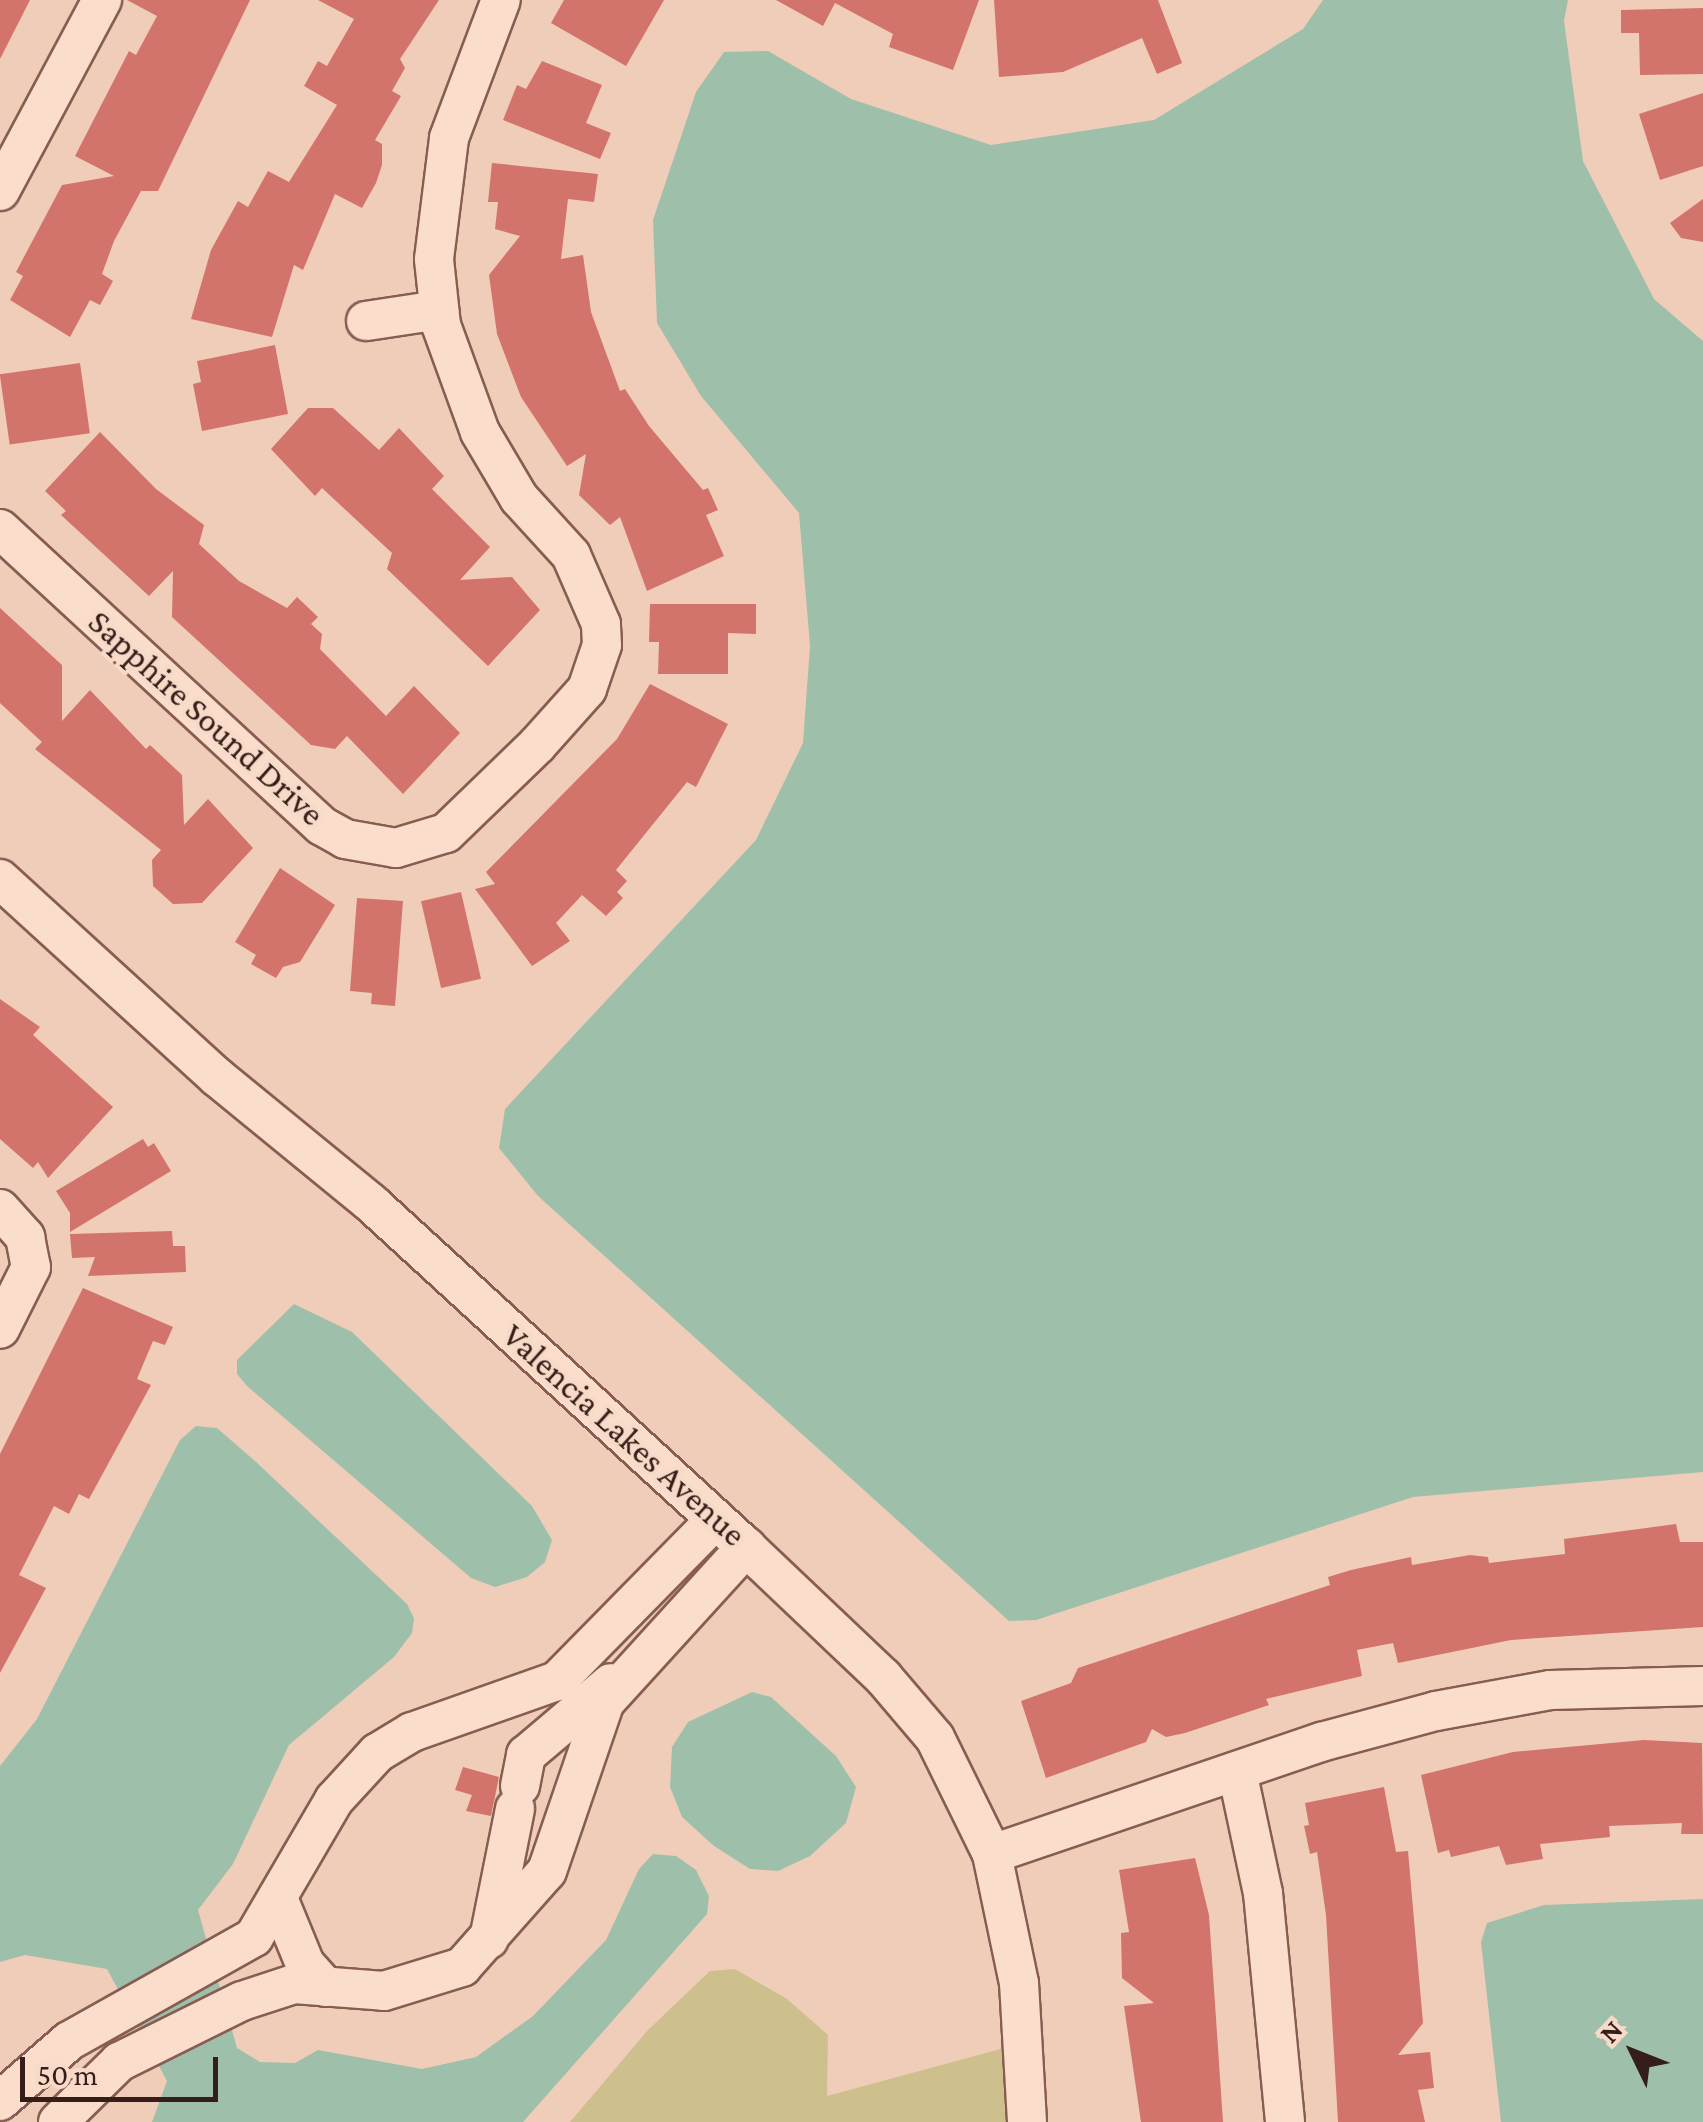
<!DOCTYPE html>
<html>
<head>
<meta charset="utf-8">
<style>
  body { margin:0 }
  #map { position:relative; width:1703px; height:2122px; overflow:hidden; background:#f0cdb8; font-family:"Crimson Pro",serif }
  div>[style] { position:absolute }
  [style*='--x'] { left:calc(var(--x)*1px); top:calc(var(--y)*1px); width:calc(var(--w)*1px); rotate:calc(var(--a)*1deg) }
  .green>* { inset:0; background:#cec08c }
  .water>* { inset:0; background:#9ec0ab }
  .building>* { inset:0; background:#d2746b; transform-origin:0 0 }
  .roads { filter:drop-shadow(2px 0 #875d53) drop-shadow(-2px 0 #875d53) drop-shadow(0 2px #875d53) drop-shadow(0 -2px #875d53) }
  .minor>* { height:38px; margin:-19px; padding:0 19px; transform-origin:19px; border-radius:19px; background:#fbddcc }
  span { translate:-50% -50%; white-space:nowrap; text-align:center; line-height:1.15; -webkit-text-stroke:8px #f8dac8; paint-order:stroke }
  .street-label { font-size:35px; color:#351d19 }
  .north { position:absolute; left:1583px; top:2002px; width:100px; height:100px; -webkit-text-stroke:8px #f8dac8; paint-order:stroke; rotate:313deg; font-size:28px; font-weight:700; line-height:40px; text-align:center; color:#351d19 }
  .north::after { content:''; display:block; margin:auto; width:35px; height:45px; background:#351d19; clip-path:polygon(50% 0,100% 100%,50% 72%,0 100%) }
  .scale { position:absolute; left:20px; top:2057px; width:198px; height:45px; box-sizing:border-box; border:5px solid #351d19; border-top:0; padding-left:12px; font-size:30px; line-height:35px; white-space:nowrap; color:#351d19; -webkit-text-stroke:8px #f8dac8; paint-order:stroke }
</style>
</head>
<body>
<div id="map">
  <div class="green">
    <i style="clip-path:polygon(735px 1969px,787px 1999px,828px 2035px,827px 2096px,1041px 2038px,1046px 2122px,570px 2122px,648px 2030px,710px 1971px)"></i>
  </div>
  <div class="water">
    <i style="clip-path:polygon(1323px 0,1568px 0,1564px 21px,1583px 161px,1654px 299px,1703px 341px,1703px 1472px,1413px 1497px,1036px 1620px,1009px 1621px,538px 1196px,499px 1148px,505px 1109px,756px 840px,803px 743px,810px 646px,799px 513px,701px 396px,657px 323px,653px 220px,696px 92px,724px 52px,768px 51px,851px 99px,991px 145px,1154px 120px,1303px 29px)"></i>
    <i style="clip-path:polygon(294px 1304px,352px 1332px,532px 1506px,552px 1540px,545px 1562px,527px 1577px,495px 1587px,471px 1578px,247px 1386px,237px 1374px,237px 1360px)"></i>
    <i style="clip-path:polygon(196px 1426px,217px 1428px,255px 1461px,407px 1604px,414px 1618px,412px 1633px,394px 1657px,289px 1745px,233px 1864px,198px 1910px,237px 2048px,260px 2062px,295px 2063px,318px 2050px,422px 2069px,476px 2057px,533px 2016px,606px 1940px,639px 1869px,653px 1854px,676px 1856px,696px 1870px,709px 1896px,707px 1914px,523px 2122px,152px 2122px,167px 2081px,107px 1969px,25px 1955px,0 1962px,0 1766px,37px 1719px,180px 1440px)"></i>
    <i style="clip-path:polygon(752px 1692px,771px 1697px,836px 1756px,856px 1787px,846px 1823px,810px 1856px,778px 1871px,750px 1869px,714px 1846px,682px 1817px,670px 1787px,672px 1747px,688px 1722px)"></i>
    <i style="clip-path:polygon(1703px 1899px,1703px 2122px,1501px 2122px,1481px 1942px,1487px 1923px,1544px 1905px)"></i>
  </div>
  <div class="building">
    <i style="clip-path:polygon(0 0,30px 0,0 59px)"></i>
    <i style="clip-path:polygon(127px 0,250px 0,158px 191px,141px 191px,114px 241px,102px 274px,113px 281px,100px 305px,90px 300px,70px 337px,10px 300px,23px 276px,16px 272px,62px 185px,114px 176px,75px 156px,129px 51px,136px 55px,157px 16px)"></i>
    <i style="clip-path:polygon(318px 0,439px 0,400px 59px,405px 68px,392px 91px,401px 96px,375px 140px,382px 144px,382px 165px,376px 183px,362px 208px,335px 194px,303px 270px,294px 265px,272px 337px,191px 319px,211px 250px,238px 201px,248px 207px,268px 171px,289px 182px,337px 105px,304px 86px,318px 61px,327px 66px,354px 19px)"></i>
    <i style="clip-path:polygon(564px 0,664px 0,626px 66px,551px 23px)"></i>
    <i style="clip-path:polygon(776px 0,979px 0,953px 70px,889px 47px,893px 34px,835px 3px,823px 26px)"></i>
    <i style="clip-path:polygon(994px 0,1158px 0,1182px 63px,1157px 74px,1142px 38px,1063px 72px,999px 77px)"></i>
    <i style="clip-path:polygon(1703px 8px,1703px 74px,1640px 75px,1639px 33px,1621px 33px,1621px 10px)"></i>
    <i style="clip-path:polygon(542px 61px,602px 85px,586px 123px,611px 133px,600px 159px,503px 120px,517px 85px,526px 89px)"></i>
    <i style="clip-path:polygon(1703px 93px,1703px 166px,1660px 180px,1639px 114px)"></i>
    <i style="clip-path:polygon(492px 163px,598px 174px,594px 202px,568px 199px,561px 259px,583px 255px,591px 312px,620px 391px,625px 389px,649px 426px,703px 490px,708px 488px,718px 510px,706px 515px,724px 556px,647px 591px,620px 517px,610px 525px,579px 495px,586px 454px,567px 466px,521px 397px,497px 334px,489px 275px,520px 236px,495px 229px,498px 202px,488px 202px)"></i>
    <i style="clip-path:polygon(1703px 199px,1703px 242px,1681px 238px,1670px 223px)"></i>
    <i style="clip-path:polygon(275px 345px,288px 414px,202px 431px,193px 384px,201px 382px,197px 361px)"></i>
    <i style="left:80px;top:363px;width:71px;height:81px;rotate:82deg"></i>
    <i style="clip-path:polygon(308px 408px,333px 408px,379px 450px,399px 428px,444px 476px,432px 489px,490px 547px,460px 580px,512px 577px,540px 610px,488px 666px,387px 569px,392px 553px,322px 488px,315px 496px,271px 449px)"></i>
    <i style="clip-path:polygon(100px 432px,156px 489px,204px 525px,199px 544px,239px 581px,287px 608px,297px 597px,318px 617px,311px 624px,322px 634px,320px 649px,386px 716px,414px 686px,460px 733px,403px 794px,347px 736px,335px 749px,311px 745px,172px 617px,173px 571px,149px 596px,61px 515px,66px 511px,45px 491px)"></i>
    <i style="clip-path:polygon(650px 604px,756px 604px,756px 634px,728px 633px,728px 674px,658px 674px,659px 642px,649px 642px)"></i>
    <i style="clip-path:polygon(0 608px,62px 665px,62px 721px,90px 690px,146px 749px,150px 745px,182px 775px,184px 825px,208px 799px,253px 848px,202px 903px,173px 904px,153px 886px,152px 860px,161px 850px,35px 749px,42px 742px,0 703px)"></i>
    <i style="clip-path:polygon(650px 684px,728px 724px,696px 787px,687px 782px,616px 870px,627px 881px,617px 892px,623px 898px,606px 916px,582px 895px,556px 923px,570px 941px,532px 966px,475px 889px,495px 884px,486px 872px,617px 739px)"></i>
    <i style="clip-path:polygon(280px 868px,335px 905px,300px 962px,283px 967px,276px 978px,251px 964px,256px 955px,235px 942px)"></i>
    <i style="left:461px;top:892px;width:89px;height:41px;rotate:77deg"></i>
    <i style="clip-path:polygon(357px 898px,403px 901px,395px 1006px,371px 1004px,372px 993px,350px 991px)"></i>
    <i style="clip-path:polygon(0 999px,40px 1027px,33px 1035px,113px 1107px,48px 1178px,38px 1162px,33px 1168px,0 1139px)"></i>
    <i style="clip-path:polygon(143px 1139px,148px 1147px,154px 1143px,171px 1171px,70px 1232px,70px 1213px,56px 1191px)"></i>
    <i style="clip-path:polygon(172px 1231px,173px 1246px,185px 1246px,186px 1272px,88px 1276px,95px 1257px,72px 1258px,70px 1234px)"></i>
    <i style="clip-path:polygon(83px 1288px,173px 1327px,165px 1345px,153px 1341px,137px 1379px,151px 1385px,89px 1499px,79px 1494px,69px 1514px,54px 1506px,19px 1575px,46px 1588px,0 1673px,0 1454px)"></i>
    <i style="clip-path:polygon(1676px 1524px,1680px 1542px,1703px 1542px,1703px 1627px,1511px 1640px,1398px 1663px,1393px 1643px,1357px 1650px,1362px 1676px,1266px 1699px,1269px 1705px,1185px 1733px,1166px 1737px,1152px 1729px,1146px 1742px,1046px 1778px,1021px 1701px,1071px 1683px,1078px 1668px,1330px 1585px,1328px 1577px,1351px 1570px,1411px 1557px,1412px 1565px,1470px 1555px,1488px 1557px,1489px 1563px,1565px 1554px,1564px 1539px)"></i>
    <i style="clip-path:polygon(1644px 1740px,1702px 1743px,1703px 1834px,1681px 1834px,1682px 1823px,1609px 1826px,1610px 1837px,1540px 1844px,1543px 1859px,1506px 1865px,1499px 1846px,1451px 1857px,1449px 1850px,1438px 1853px,1421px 1775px,1513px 1752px)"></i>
    <i style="clip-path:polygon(463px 1767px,499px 1777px,491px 1816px,466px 1811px,472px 1795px,455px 1790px)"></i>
    <i style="clip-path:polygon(1384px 1787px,1396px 1852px,1408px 1851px,1423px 2023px,1398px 2055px,1430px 2052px,1434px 2088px,1418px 2090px,1425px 2122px,1338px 2122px,1326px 1915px,1317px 1852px,1310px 1854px,1304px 1826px,1309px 1825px,1305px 1803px)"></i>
    <i style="clip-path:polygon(1195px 1858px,1209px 1915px,1223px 2122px,1141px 2122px,1124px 2006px,1154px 2003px,1122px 1978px,1121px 1933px,1129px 1932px,1119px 1870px)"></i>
  </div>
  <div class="roads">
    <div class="minor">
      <i style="--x:0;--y:191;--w:217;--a:-61.9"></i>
      <i style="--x:366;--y:321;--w:74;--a:-8.6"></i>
      <i style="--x:0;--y:529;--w:438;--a:42.7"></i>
      <i style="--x:322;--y:826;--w:26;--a:29"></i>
      <i style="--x:345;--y:839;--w:52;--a:10"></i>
      <i style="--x:396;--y:848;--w:52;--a:-16.7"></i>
      <i style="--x:446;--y:833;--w:127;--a:-44"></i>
      <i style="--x:537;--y:745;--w:75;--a:-48.2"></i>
      <i style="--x:587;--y:689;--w:46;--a:-71.2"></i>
      <i style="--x:602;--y:645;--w:21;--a:-93"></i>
      <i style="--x:601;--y:624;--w:75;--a:-113.5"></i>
      <i style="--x:571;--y:555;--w:77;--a:-132.4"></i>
      <i style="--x:519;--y:498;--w:77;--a:-120.6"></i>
      <i style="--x:480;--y:432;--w:114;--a:-110"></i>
      <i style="--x:441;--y:325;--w:66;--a:-96.1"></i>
      <i style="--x:434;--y:259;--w:122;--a:-82.9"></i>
      <i style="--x:449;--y:138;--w:147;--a:-69.4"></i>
      <i style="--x:0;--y:879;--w:294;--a:42.4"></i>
      <i style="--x:217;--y:1077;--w:199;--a:39.3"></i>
      <i style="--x:371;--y:1203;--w:509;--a:42.53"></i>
      <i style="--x:746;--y:1547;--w:189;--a:43.5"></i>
      <i style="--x:883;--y:1677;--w:80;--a:49.6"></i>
      <i style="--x:935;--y:1738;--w:129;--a:63.8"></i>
      <i style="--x:992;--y:1854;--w:132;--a:78.2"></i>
      <i style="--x:1019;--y:1983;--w:139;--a:86.7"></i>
      <i style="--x:0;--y:1209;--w:38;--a:48"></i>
      <i style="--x:25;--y:1237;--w:31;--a:79"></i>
      <i style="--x:31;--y:1267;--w:69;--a:116.6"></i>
      <i style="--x:1237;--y:1771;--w:125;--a:78"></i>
      <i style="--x:1263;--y:1893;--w:230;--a:84.5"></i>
      <i style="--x:520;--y:1786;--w:32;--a:-79"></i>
      <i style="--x:526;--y:1755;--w:111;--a:-40.3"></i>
      <i style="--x:992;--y:1854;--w:348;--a:-18.8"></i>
      <i style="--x:1321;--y:1742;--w:119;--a:-15.1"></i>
      <i style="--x:1436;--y:1711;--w:116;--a:-10.4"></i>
      <i style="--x:1550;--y:1690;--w:153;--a:-1.5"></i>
      <i style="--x:280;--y:1903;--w:66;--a:67.7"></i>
      <i style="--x:305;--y:1964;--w:31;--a:48"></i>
      <i style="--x:489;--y:1939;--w:133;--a:-78.7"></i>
      <i style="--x:0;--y:2101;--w:91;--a:-41"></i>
      <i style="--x:69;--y:2041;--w:212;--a:-29.3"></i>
      <i style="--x:254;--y:1937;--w:159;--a:-59.7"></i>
      <i style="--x:334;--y:1800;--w:64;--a:-47.5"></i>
      <i style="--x:377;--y:1753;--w:41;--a:-31"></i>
      <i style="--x:412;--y:1732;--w:154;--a:-19.4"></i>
      <i style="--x:557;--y:1681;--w:226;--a:-45.5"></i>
      <i style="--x:58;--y:2122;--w:86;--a:-44.5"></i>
      <i style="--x:119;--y:2062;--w:137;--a:-26.4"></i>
      <i style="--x:242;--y:2001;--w:55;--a:-18.1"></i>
      <i style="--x:294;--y:1984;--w:90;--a:4.4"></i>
      <i style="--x:384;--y:1991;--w:82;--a:-17.1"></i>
      <i style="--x:462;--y:1967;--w:128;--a:-48.5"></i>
      <i style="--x:547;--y:1871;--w:179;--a:-71.1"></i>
      <i style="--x:605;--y:1702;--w:210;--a:-47.7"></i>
    </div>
  </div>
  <div class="street-label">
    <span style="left:206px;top:718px;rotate:42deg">Sapphire Sound Drive</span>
    <span style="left:624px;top:1435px;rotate:42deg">Valencia Lakes Avenue</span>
  </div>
  <div class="north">N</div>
  <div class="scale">50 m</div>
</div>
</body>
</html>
